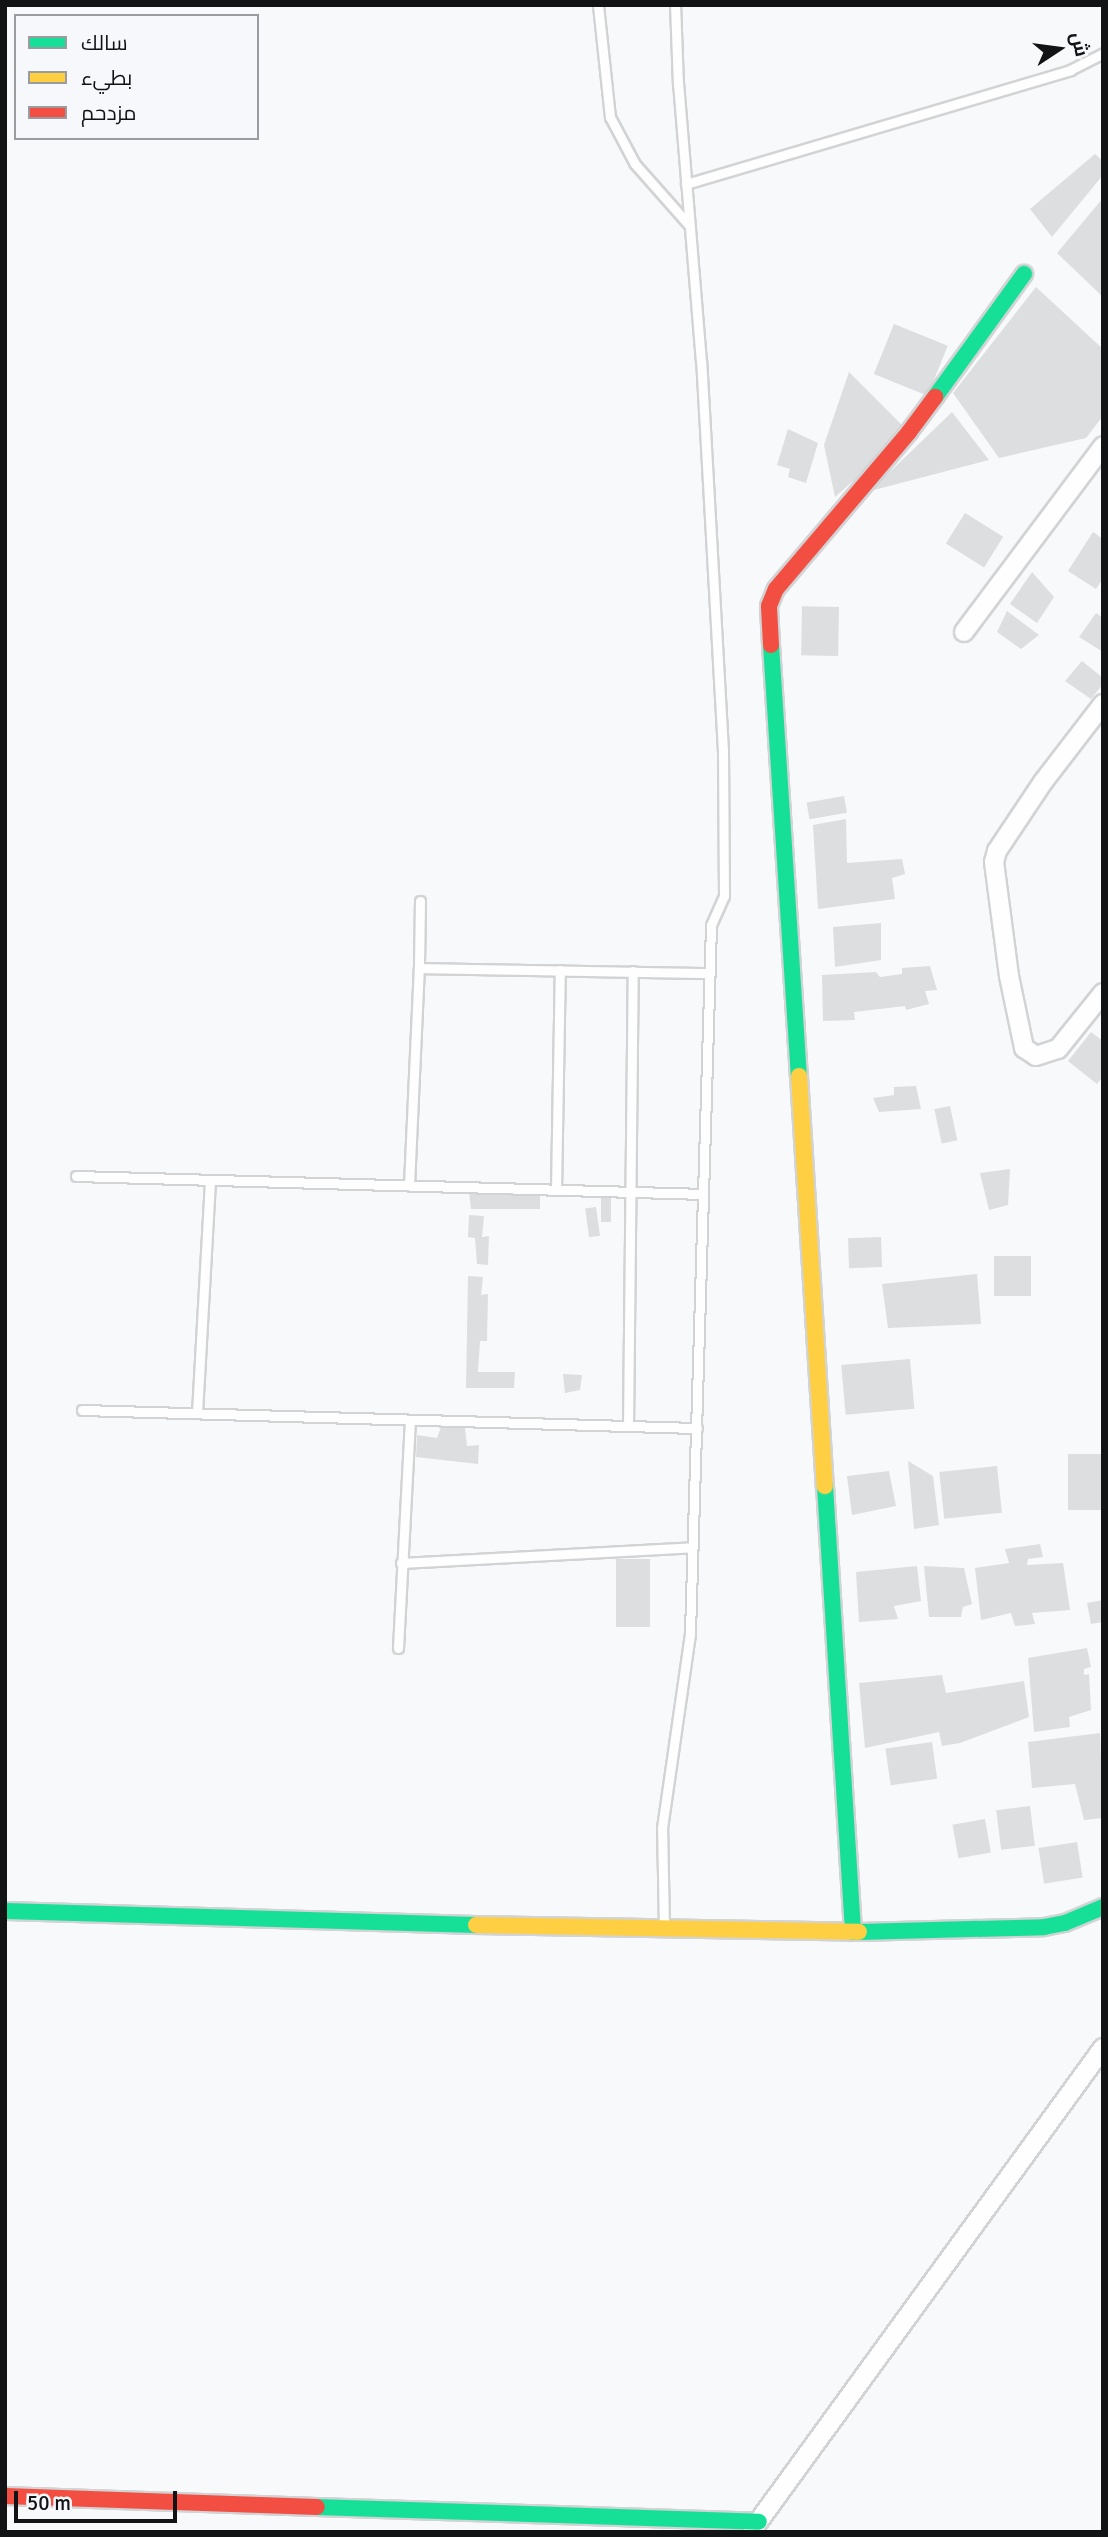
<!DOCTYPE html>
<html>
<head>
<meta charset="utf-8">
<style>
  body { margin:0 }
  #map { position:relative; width:1108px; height:2537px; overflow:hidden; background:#f8f9fb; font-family:Signika,Cairo,sans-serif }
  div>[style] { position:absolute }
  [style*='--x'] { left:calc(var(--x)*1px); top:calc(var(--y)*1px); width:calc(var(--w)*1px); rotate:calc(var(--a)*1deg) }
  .building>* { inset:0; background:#dddee0; transform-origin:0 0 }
  .roads { filter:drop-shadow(2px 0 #d2d3d4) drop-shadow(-2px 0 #d2d3d4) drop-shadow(0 2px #d2d3d4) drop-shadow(0 -2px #d2d3d4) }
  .lane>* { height:9px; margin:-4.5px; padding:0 4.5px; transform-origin:4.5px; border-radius:4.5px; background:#fefefe }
  .street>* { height:18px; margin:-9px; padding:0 9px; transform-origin:9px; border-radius:9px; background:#fefefe }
  .fast>* { height:16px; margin:-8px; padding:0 8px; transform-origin:8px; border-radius:8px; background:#16e098 }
  .slow>* { height:16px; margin:-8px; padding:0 8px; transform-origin:8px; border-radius:8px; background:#ffcf43 }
  .jam>* { height:16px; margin:-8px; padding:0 8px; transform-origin:8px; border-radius:8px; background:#f24e42 }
  span { translate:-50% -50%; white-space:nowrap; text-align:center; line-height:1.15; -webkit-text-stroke:6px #f7f8fc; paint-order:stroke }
  .frame { position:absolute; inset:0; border:7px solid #121314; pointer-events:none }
  .legend { position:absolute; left:14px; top:14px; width:245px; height:126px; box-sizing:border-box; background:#f7f8fc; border:2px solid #9b9c9f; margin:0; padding:9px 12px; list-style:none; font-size:21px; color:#121314 }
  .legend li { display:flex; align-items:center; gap:14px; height:35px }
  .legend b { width:35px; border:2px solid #9b9c9f }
  .north { position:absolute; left:1024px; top:14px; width:70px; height:70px; -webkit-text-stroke:5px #f7f8fc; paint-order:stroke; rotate:77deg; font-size:19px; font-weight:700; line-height:28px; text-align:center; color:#121314 }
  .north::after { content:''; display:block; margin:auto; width:24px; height:32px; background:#121314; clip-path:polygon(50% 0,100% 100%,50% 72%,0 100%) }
  .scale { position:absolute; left:14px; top:2491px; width:163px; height:32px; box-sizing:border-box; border:4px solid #121314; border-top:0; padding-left:9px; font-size:21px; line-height:24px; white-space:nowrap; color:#121314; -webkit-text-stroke:5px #f7f8fc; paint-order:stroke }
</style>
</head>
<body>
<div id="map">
  <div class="building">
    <i style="clip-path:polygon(1095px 154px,1103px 161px,1103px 175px,1052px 237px,1030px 209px)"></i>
    <i style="clip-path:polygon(1103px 198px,1103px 297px,1057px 253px)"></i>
    <i style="clip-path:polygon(1036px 287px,1103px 349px,1103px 416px,1086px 438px,999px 458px,953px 393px)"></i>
    <i style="left:894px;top:324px;width:58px;height:54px;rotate:22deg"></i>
    <i style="clip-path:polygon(849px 372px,909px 432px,835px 497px,824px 445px)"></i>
    <i style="clip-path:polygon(952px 412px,989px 460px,870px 491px)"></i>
    <i style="clip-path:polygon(788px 429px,818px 443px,806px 483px,788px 477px,790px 469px,777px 465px)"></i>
    <i style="left:965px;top:513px;width:45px;height:36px;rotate:32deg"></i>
    <i style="clip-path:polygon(1093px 532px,1103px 539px,1103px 578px,1096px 589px,1068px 571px)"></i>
    <i style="clip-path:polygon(1032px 572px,1054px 597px,1037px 623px,1010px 604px)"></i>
    <i style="left:839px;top:607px;width:49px;height:37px;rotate:91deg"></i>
    <i style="clip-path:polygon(1007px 611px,1039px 635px,1021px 649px,997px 632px)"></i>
    <i style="clip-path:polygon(1096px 613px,1103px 618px,1103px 652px,1079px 637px)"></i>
    <i style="clip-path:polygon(1082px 661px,1103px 678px,1103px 684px,1091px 699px,1065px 681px)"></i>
    <i style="left:844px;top:796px;width:17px;height:38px;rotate:80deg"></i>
    <i style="clip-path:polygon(846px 819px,847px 863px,902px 859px,905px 874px,892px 878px,895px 899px,818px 909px,813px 825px)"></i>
    <i style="clip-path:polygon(881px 923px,881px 960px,835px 967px,833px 927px)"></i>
    <i style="clip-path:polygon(930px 966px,937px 990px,925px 991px,929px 1004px,906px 1010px,905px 1006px,854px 1012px,855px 1020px,823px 1021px,822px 975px,876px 972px,880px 977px,902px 974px,902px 968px)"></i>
    <i style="clip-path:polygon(1091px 1032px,1103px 1041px,1103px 1077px,1097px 1084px,1068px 1061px)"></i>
    <i style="clip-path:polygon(916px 1086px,921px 1109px,879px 1112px,873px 1098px,894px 1095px,894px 1087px)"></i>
    <i style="left:950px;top:1106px;width:35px;height:16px;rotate:78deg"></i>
    <i style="clip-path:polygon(1010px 1169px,1008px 1205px,989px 1210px,980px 1173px)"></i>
    <i style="clip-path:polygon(540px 1189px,540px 1209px,471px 1209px,469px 1192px)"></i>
    <i style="left:601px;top:1194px;width:10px;height:28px"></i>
    <i style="left:596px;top:1207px;width:29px;height:11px;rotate:82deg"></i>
    <i style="clip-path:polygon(469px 1215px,484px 1216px,482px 1237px,489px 1236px,488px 1265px,477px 1264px,475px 1238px,468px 1237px)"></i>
    <i style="left:881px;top:1237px;width:30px;height:33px;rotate:88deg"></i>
    <i style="left:1031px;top:1256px;width:40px;height:37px;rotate:90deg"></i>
    <i style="clip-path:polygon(977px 1274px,981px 1324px,888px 1328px,882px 1284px)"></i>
    <i style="clip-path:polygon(468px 1276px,483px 1277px,481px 1295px,488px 1294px,487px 1341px,480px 1341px,478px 1372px,515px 1372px,514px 1388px,466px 1388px)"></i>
    <i style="left:910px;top:1359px;width:50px;height:69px;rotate:85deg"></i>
    <i style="clip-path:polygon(563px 1374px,582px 1375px,580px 1390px,565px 1393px)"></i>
    <i style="clip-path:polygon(441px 1427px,465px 1428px,467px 1446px,479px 1445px,478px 1464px,416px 1457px,417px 1435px,437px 1438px)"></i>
    <i style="left:1103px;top:1454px;width:56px;height:35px;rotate:90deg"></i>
    <i style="clip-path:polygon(908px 1461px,933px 1476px,939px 1525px,914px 1529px)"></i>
    <i style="left:997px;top:1466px;width:47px;height:58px;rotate:84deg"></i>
    <i style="clip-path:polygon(889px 1471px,896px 1506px,852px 1515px,847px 1476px)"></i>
    <i style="clip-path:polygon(1040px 1544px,1043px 1557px,1028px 1559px,1027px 1565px,1063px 1563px,1070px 1610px,1032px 1613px,1035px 1624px,1015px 1626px,1011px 1613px,981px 1620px,975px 1568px,1009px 1563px,1005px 1549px)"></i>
    <i style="left:616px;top:1559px;width:34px;height:68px"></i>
    <i style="clip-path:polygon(917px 1566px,921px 1601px,894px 1606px,898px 1619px,859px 1622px,856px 1572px)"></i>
    <i style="clip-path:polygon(924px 1566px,964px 1568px,972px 1604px,963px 1607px,961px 1617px,929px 1617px)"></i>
    <i style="clip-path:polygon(1103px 1600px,1103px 1622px,1091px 1624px,1087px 1603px)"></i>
    <i style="clip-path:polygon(1087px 1648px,1091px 1667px,1084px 1669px,1084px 1675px,1089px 1674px,1091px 1710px,1069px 1717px,1070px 1727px,1034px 1732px,1028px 1658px)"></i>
    <i style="clip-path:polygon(942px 1675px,946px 1693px,1024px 1681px,1029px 1717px,960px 1743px,942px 1746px,939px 1732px,865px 1748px,859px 1683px)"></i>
    <i style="clip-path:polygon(1100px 1733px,1103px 1818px,1084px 1820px,1075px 1784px,1032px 1788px,1028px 1742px)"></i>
    <i style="left:932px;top:1742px;width:37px;height:47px;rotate:82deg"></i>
    <i style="left:1030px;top:1806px;width:40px;height:34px;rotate:83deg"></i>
    <i style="left:985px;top:1819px;width:34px;height:33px;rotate:80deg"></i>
    <i style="left:1077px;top:1842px;width:36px;height:39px;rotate:81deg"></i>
  </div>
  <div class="roads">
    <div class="lane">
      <i style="--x:598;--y:5;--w:113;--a:83.9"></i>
      <i style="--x:610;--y:117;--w:53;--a:62"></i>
      <i style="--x:635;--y:164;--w:81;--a:48.5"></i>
      <i style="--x:686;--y:184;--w:401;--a:-16.5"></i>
      <i style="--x:1070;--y:70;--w:37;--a:-27"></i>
      <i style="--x:420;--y:901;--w:67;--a:90.9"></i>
      <i style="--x:419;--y:968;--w:291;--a:1"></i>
      <i style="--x:76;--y:1176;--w:627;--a:1.64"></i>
      <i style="--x:409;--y:1185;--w:217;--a:-87.4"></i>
      <i style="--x:556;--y:1190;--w:220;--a:-89"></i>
      <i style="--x:82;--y:1410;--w:615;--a:1.68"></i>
      <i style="--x:197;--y:1413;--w:233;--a:-86.8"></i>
      <i style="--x:628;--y:1426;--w:455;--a:-89.4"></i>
      <i style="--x:401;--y:1563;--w:292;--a:-3.1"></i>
      <i style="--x:398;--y:1648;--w:228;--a:-87"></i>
      <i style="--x:664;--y:1928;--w:100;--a:-91.1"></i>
      <i style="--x:662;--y:1828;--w:197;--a:-81.8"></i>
      <i style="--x:690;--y:1633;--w:708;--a:-88.3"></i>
      <i style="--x:711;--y:925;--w:32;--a:-66"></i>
      <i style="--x:724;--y:896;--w:145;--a:-90.4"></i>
      <i style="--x:723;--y:751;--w:390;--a:-93.2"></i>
      <i style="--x:701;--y:362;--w:278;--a:-94.7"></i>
      <i style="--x:678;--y:85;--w:80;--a:-92.1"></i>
    </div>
    <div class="street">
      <i style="--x:964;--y:632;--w:232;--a:-53.2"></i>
      <i style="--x:1103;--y:704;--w:98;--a:127.6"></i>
      <i style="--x:1043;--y:782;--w:83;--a:123.7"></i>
      <i style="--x:997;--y:851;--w:11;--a:105"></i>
      <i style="--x:994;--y:862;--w:115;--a:82.5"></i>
      <i style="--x:1009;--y:976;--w:74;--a:78.2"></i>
      <i style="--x:1024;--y:1048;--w:14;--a:34"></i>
      <i style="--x:1036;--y:1056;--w:23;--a:-18"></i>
      <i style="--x:1058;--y:1049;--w:72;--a:-51.2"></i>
      <i style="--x:753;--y:2529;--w:595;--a:-53.96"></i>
    </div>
    <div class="fast">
      <i style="--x:935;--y:397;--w:152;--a:-54.1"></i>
      <i style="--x:771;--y:645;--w:432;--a:86.3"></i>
      <i style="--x:825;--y:1486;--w:447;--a:86.4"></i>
      <i style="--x:5;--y:1911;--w:471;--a:1.7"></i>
      <i style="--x:859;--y:1932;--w:185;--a:-1.5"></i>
      <i style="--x:1044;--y:1927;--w:21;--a:-11"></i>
      <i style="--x:1065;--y:1923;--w:41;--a:-22.8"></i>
      <i style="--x:317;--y:2507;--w:442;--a:1.9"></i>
    </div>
    <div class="slow">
      <i style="--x:799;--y:1076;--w:411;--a:86.4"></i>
      <i style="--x:476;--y:1925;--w:383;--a:1"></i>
    </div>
    <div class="jam">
      <i style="--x:771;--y:645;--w:39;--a:-93"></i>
      <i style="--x:769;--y:606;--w:18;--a:-68"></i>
      <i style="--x:776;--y:589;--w:206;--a:-49.7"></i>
      <i style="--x:909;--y:432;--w:44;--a:-53.4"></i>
      <i style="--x:5;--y:2496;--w:312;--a:2"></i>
    </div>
  </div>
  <div class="frame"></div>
  <ul class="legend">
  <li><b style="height:9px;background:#16e098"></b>سالك</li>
  <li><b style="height:9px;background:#ffcf43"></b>بطيء</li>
  <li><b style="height:9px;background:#f24e42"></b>مزدحم</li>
  </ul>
  <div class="north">ش</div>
  <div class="scale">50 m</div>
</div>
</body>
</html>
